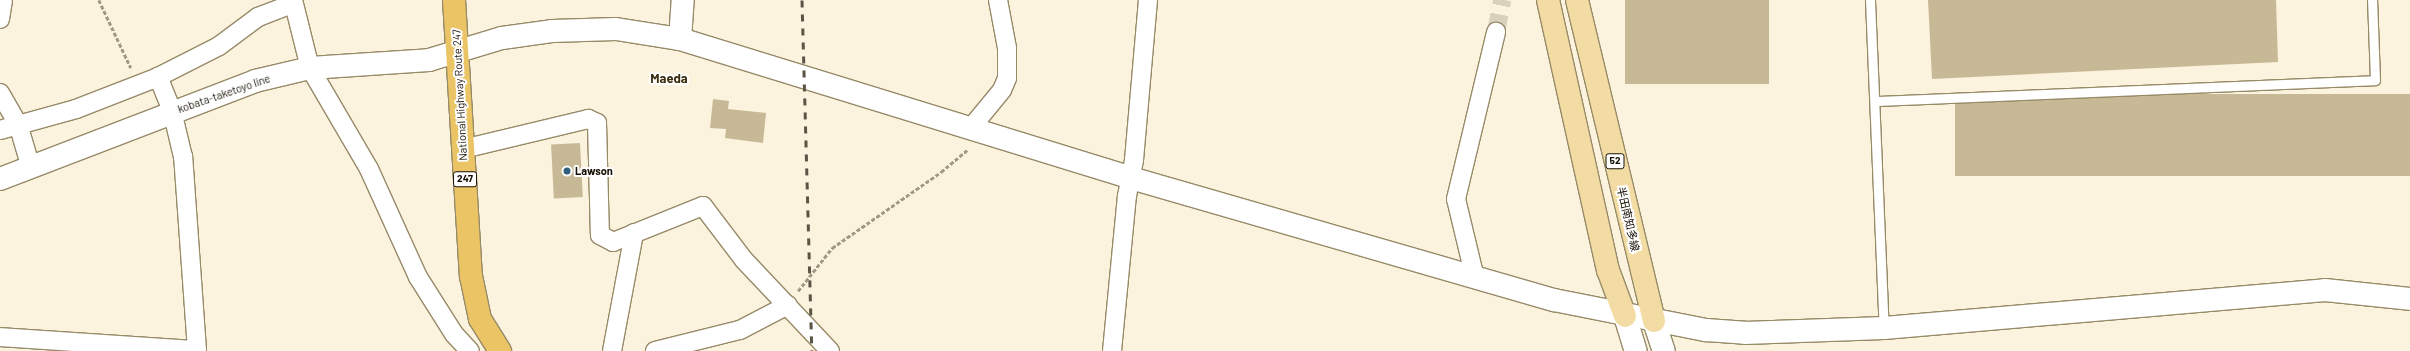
<!DOCTYPE html>
<html>
<head>
<meta charset="utf-8">
<style>
  body { margin:0 }
  #map { position:relative; width:2410px; height:351px; overflow:hidden; background:#fcf3de; font-family:Barlow,"Noto Sans JP",sans-serif }
  div>[style] { position:absolute }
  [style*='--x'] { left:calc(var(--x)*1px); top:calc(var(--y)*1px); width:calc(var(--w)*1px); rotate:calc(var(--a)*1deg) }
  .building>* { inset:0; background:#c8b996; transform-origin:0 0 }
  .street-tunnel>* { height:18px; margin-top:-9px; transform-origin:0; background:repeating-linear-gradient(90deg,#d9d1bd 0 18px,transparent 0 27px) }
  .path>* { height:2.5px; margin-top:-1.25px; transform-origin:0; background:repeating-linear-gradient(90deg,#a09987 0 4px,transparent 0 6px) }
  .roads { filter:drop-shadow(1px 0 #978a68) drop-shadow(-1px 0 #978a68) drop-shadow(0 1px #978a68) drop-shadow(0 -1px #978a68) }
  .lane>* { height:9px; margin:-4.5px; padding:0 4.5px; transform-origin:4.5px; border-radius:4.5px; background:#fff }
  .street>* { height:18px; margin:-9px; padding:0 9px; transform-origin:9px; border-radius:9px; background:#fff }
  .secondary>* { height:22px; margin:-11px; padding:0 11px; transform-origin:11px; border-radius:11px; background:#fff }
  .primary>* { height:22px; margin:-11px; padding:0 11px; transform-origin:11px; border-radius:11px; background:#f2dca3 }
  .highway>* { height:22px; margin:-11px; padding:0 11px; transform-origin:11px; border-radius:11px; background:#eac465 }
  .rail>* { height:3px; margin-top:-1.5px; transform-origin:0; background:repeating-linear-gradient(90deg,#5a5445 0 7px,transparent 0 14px) }
  .dots>* { width:11px; height:11px; translate:-50% -50%; box-sizing:border-box; border:2px solid #fff; border-radius:50% }
  span { translate:-50% -50%; white-space:nowrap; text-align:center; line-height:1.15; -webkit-text-stroke:4px #fff; paint-order:stroke }
  .shield-label span { padding:1px 3px; background:#fff; border:1px solid; border-radius:3px; -webkit-text-stroke-width:0 }
  .shield-label { font-size:10px; color:#151004; font-weight:700 }
  .street-label { font-size:11px; color:#151004 }
  .poi-label { font-size:11px; color:#151004; font-weight:700 }
  .left { translate:0 -50%; text-align:left }
  .quarter-label { font-size:13px; color:#3b2f0f; font-weight:700 }
</style>
</head>
<body>
<div id="map">
  <div class="building">
    <i style="left:1625px;top:0;width:144px;height:84px"></i>
    <i style="clip-path:polygon(1928px 0,2276px 0,2278px 62px,1932px 79px)"></i>
    <i style="left:2410px;top:94px;width:82px;height:455px;rotate:90deg"></i>
    <i style="clip-path:polygon(713px 99px,729px 101px,728px 109px,766px 113px,763px 143px,725px 138px,726px 129px,710px 128px)"></i>
    <i style="left:580px;top:143px;width:54px;height:29px;rotate:87deg"></i>
  </div>
  <div class="street-tunnel">
    <i style="--x:1496;--y:32;--w:33;--a:-79"></i>
  </div>
  <div class="path">
    <i style="--x:99;--y:0;--w:75;--a:64.8"></i>
    <i style="--x:798;--y:291;--w:55;--a:-51.7"></i>
    <i style="--x:832;--y:248;--w:133;--a:-34.9"></i>
    <i style="--x:941;--y:172;--w:35;--a:-40"></i>
  </div>
  <div class="roads">
    <div class="lane">
      <i style="--x:1870;--y:0;--w:328;--a:87.6"></i>
      <i style="--x:1876;--y:101;--w:499;--a:-2.4"></i>
      <i style="--x:2375;--y:80;--w:80;--a:-92.1"></i>
    </div>
    <div class="street">
      <i style="--x:293;--y:0;--w:70;--a:76"></i>
      <i style="--x:310;--y:68;--w:117;--a:59.7"></i>
      <i style="--x:369;--y:169;--w:119;--a:65.6"></i>
      <i style="--x:418;--y:277;--w:67;--a:57.7"></i>
      <i style="--x:454;--y:334;--w:23;--a:47"></i>
      <i style="--x:0;--y:19;--w:19;--a:-81"></i>
      <i style="--x:0;--y:93;--w:36;--a:60"></i>
      <i style="--x:18;--y:124;--w:46;--a:73.5"></i>
      <i style="--x:970;--y:129;--w:50;--a:-50.6"></i>
      <i style="--x:1002;--y:90;--w:13;--a:-67"></i>
      <i style="--x:1007;--y:78;--w:30;--a:-90"></i>
      <i style="--x:1007;--y:48;--w:49;--a:-100.6"></i>
      <i style="--x:0;--y:130;--w:79;--a:-15.4"></i>
      <i style="--x:76;--y:109;--w:88;--a:-21.3"></i>
      <i style="--x:158;--y:77;--w:68;--a:-26.9"></i>
      <i style="--x:219;--y:46;--w:49;--a:-36.6"></i>
      <i style="--x:258;--y:17;--w:36;--a:-21"></i>
      <i style="--x:463;--y:149;--w:129;--a:-13.5"></i>
      <i style="--x:588;--y:119;--w:10;--a:24"></i>
      <i style="--x:597;--y:123;--w:112;--a:88.5"></i>
      <i style="--x:600;--y:235;--w:15;--a:28"></i>
      <i style="--x:613;--y:242;--w:97;--a:-21.8"></i>
      <i style="--x:703;--y:206;--w:68;--a:52.8"></i>
      <i style="--x:744;--y:260;--w:125;--a:46.6"></i>
      <i style="--x:1475;--y:278;--w:81;--a:-103.5"></i>
      <i style="--x:1456;--y:199;--w:172;--a:-76.5"></i>
      <i style="--x:0;--y:337;--w:197;--a:3.8"></i>
      <i style="--x:197;--y:350;--w:194;--a:-94.1"></i>
      <i style="--x:183;--y:157;--w:47;--a:-103.4"></i>
      <i style="--x:172;--y:111;--w:37;--a:-112"></i>
      <i style="--x:612;--y:351;--w:120;--a:-79.4"></i>
      <i style="--x:655;--y:351;--w:88;--a:-13.9"></i>
      <i style="--x:740;--y:330;--w:54;--a:-27.5"></i>
      <i style="--x:1112;--y:351;--w:156;--a:-84.5"></i>
      <i style="--x:1127;--y:196;--w:37;--a:-79"></i>
      <i style="--x:1134;--y:160;--w:161;--a:-85"></i>
    </div>
    <div class="secondary">
      <i style="--x:680;--y:39;--w:39;--a:-86"></i>
      <i style="--x:0;--y:179;--w:273;--a:-21"></i>
      <i style="--x:255;--y:81;--w:57;--a:-13.3"></i>
      <i style="--x:310;--y:68;--w:119;--a:-3.8"></i>
      <i style="--x:429;--y:60;--w:76;--a:-16.8"></i>
      <i style="--x:502;--y:38;--w:50;--a:-8"></i>
      <i style="--x:552;--y:31;--w:64;--a:-1.8"></i>
      <i style="--x:616;--y:29;--w:65;--a:8.9"></i>
      <i style="--x:680;--y:39;--w:472;--a:17.1"></i>
      <i style="--x:1131;--y:178;--w:440;--a:16.1"></i>
      <i style="--x:1554;--y:300;--w:155;--a:11.2"></i>
      <i style="--x:1706;--y:330;--w:39;--a:4"></i>
      <i style="--x:1745;--y:333;--w:139;--a:-2.1"></i>
      <i style="--x:1884;--y:328;--w:443;--a:-4.9"></i>
      <i style="--x:2325;--y:290;--w:85;--a:6"></i>
      <i style="--x:1625;--y:316;--w:37;--a:73"></i>
      <i style="--x:1654;--y:321;--w:32;--a:72"></i>
    </div>
    <div class="primary">
      <i style="--x:1548;--y:0;--w:277;--a:77.5"></i>
      <i style="--x:1608;--y:270;--w:49;--a:69.7"></i>
      <i style="--x:1577;--y:0;--w:330;--a:76.5"></i>
    </div>
    <div class="highway">
      <i style="--x:454;--y:0;--w:277;--a:86.5"></i>
      <i style="--x:471;--y:276;--w:44;--a:78.2"></i>
      <i style="--x:480;--y:319;--w:38;--a:58"></i>
    </div>
  </div>
  <div class="rail">
    <i style="--x:802;--y:0;--w:351;--a:88.4"></i>
  </div>
  <div class="dots">
    <i style="left:567px;top:171px;background:#2e5f7d"></i>
  </div>
  <div class="shield-label">
    <span style="left:1615px;top:161px">52</span>
    <span style="left:465px;top:179px">247</span>
  </div>
  <div class="street-label">
    <span style="left:224px;top:94px;rotate:-19deg">kobata-taketoyo line</span>
    <span style="left:460px;top:95px;rotate:-93deg">National Highway Route 247</span>
    <span style="left:1628px;top:219px;rotate:77deg">半田南知多線</span>
  </div>
  <div class="poi-label">
    <span class="left" style="left:575px;top:171px">Lawson</span>
  </div>
  <div class="quarter-label">
    <span style="left:669px;top:78px">Maeda</span>
  </div>
</div>
</body>
</html>
